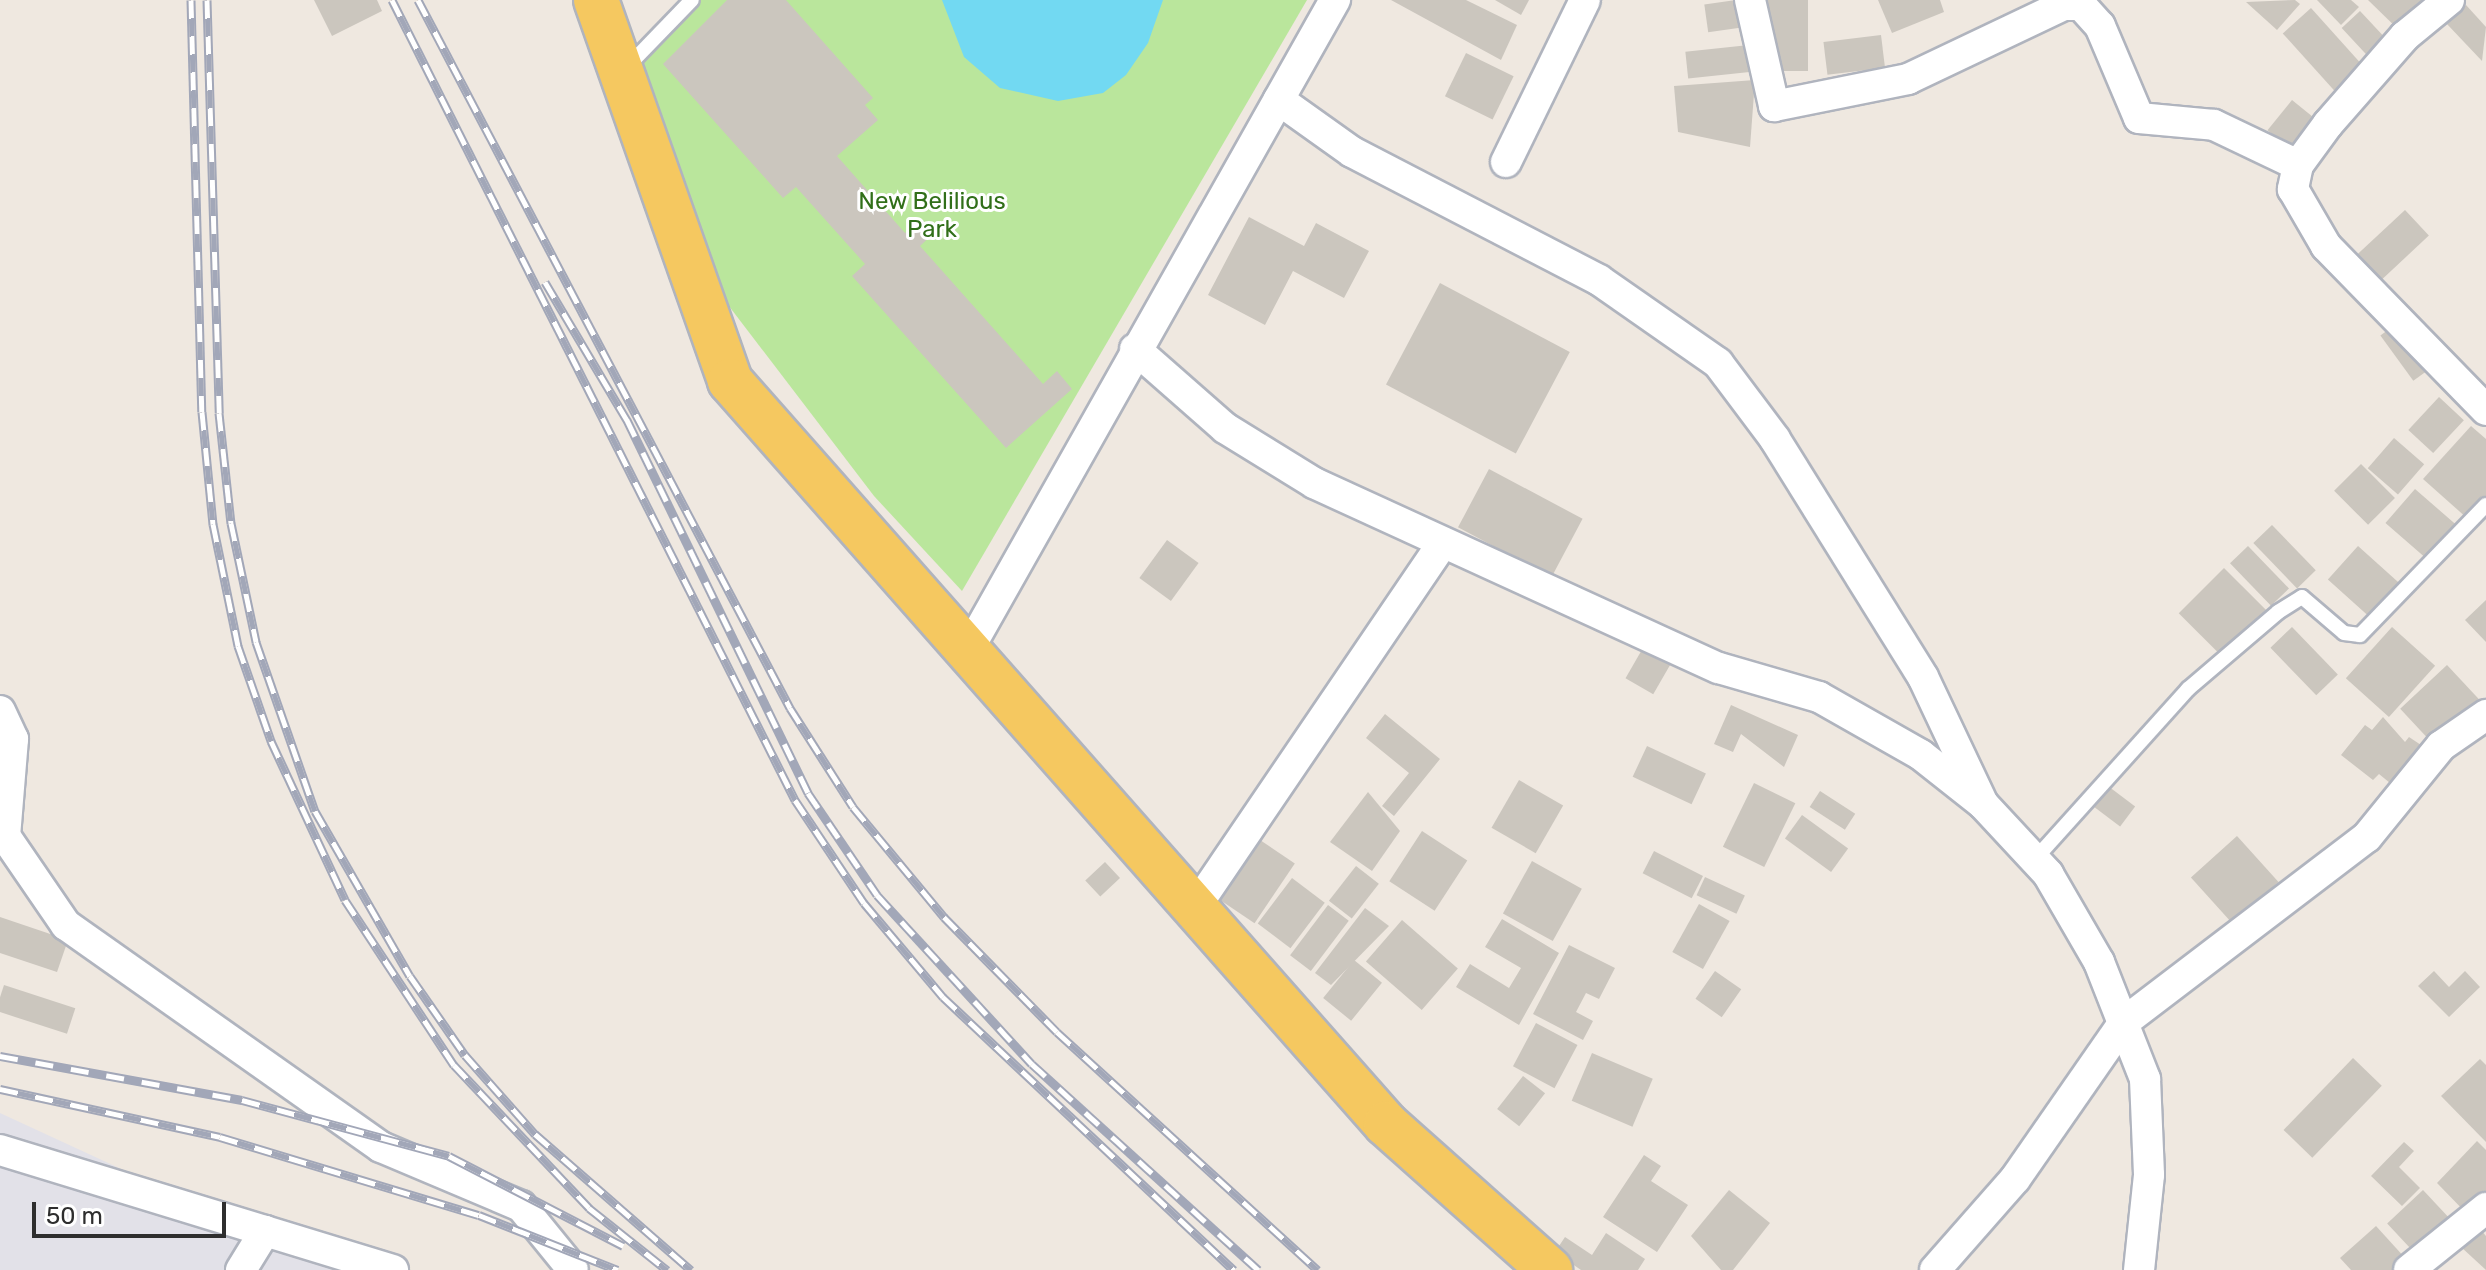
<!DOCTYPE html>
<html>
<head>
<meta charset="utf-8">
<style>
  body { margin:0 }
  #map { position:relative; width:2486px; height:1270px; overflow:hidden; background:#efe8e0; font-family:Rubik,sans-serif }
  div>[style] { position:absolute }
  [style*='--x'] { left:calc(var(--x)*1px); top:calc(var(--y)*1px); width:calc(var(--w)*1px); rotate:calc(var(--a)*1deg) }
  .industrial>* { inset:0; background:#e2e1e8 }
  .green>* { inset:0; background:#bae69c }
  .water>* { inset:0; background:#72d9f2 }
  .building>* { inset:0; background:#cbc6be; transform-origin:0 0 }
  .roads { filter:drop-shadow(2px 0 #b0b4be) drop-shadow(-2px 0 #b0b4be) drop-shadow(0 2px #b0b4be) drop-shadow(0 -2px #b0b4be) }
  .lane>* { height:14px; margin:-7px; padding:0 7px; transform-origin:7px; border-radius:7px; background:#fff }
  .street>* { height:30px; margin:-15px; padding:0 15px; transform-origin:15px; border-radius:15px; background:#fff }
  .primary>* { height:44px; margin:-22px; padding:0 22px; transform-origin:22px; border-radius:22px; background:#f5c860 }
  .rail>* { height:9px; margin-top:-4.5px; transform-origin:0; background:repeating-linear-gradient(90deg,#fff 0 18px,#a2a7b8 0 36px); box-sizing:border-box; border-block:2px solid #a2a7b8 }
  span { translate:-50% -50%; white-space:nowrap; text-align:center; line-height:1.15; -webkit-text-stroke:6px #fff; paint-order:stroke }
  .park-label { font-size:24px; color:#316f19 }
  .scale { position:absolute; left:32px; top:1202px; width:194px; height:36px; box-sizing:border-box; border:4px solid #2e2e2e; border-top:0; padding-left:10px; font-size:24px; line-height:28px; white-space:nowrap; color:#2e2e2e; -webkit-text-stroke:6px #fff; paint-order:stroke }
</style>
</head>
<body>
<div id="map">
  <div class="industrial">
    <i style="clip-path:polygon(0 1113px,340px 1270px,0 1270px)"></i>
  </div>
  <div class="green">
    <i style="clip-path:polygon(700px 0,1307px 0,962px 591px,874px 496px,677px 238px,634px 66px)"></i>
  </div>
  <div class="water">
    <i style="clip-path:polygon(942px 0,1163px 0,1148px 43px,1126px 75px,1103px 93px,1058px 101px,1000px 88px,964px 57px)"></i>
  </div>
  <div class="building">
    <i style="clip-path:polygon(314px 0,377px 0,382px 11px,332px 36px)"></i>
    <i style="clip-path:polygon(727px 0,786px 0,873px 98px,865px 105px,878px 120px,837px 156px,905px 233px,921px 219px,934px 233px,920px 246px,1043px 384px,1057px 371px,1072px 389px,1006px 448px,852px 276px,865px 264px,796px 187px,783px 198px,663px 64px)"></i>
    <i style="clip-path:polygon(1391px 0,1466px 0,1517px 25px,1501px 60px)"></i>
    <i style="clip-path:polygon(1495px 0,1529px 0,1521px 15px)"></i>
    <i style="left:1736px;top:0;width:28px;height:32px;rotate:82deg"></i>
    <i style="left:1767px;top:0;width:41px;height:71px"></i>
    <i style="clip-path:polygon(1878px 0,1940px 0,1944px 12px,1892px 33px)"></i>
    <i style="clip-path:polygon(2295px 0,2300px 4px,2277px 30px,2246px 2px)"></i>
    <i style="clip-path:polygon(2317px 0,2351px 0,2359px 7px,2341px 25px)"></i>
    <i style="clip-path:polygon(2368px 0,2425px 0,2433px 8px,2405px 36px)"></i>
    <i style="clip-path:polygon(2466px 5px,2486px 27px,2482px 61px,2446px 23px)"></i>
    <i style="left:2311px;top:8px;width:86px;height:38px;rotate:48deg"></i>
    <i style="left:2360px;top:11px;width:48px;height:25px;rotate:47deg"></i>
    <i style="left:1881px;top:35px;width:33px;height:58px;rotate:83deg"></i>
    <i style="left:1749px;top:45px;width:27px;height:64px;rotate:84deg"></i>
    <i style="left:1466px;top:53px;width:53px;height:48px;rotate:26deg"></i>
    <i style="clip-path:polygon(1755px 80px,1750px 147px,1678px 132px,1674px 86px)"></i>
    <i style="left:2292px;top:100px;width:35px;height:39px;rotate:39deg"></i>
    <i style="left:2405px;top:210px;width:35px;height:65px;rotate:47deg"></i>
    <i style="clip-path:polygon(1249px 217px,1304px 246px,1316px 223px,1369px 251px,1344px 298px,1293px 271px,1265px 325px,1208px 295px)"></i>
    <i style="left:1440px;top:283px;width:147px;height:115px;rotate:28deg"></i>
    <i style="left:2399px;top:322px;width:56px;height:23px;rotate:54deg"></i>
    <i style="left:2439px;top:397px;width:34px;height:45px;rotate:43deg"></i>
    <i style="clip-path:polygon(2471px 426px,2486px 439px,2486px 499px,2468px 519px,2423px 479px)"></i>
    <i style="left:2394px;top:438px;width:40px;height:40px;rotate:41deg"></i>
    <i style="left:2361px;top:464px;width:48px;height:38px;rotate:45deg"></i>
    <i style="left:1489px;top:469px;width:106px;height:66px;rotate:28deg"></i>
    <i style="left:2415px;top:489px;width:61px;height:45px;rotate:41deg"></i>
    <i style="left:2272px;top:525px;width:63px;height:26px;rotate:46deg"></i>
    <i style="left:1167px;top:540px;width:39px;height:47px;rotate:36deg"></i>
    <i style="left:2248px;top:546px;width:59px;height:25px;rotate:46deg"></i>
    <i style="left:2358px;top:546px;width:61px;height:45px;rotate:42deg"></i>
    <i style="left:2224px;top:568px;width:62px;height:64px;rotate:45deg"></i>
    <i style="clip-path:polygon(2486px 600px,2486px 642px,2465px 620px)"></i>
    <i style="left:2292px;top:627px;width:66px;height:30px;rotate:46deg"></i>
    <i style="left:2392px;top:627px;width:58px;height:69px;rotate:42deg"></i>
    <i style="left:1651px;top:634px;width:32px;height:51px;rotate:30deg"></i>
    <i style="left:2447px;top:665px;width:52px;height:64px;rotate:47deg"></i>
    <i style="clip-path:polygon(1731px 705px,1798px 735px,1784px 767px,1741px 734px,1733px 752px,1714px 744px)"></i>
    <i style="clip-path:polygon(1385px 714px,1440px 759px,1394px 816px,1382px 806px,1409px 773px,1366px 738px)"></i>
    <i style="clip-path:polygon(2383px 717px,2405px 742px,2409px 737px,2436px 755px,2413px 781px,2400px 770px,2390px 783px,2379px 774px,2373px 780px,2341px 755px,2365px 725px,2372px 730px)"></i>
    <i style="left:1647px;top:746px;width:65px;height:34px;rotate:25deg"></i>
    <i style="left:1519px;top:780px;width:51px;height:55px;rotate:30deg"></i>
    <i style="left:1754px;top:783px;width:46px;height:71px;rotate:26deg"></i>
    <i style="left:2104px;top:783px;width:39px;height:25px;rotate:37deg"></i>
    <i style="left:1820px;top:791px;width:42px;height:19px;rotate:33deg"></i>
    <i style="clip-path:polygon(1368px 792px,1400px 831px,1372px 871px,1330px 842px)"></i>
    <i style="left:1802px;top:815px;width:57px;height:29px;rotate:36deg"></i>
    <i style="left:1422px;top:831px;width:54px;height:60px;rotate:33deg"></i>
    <i style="left:2237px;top:836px;width:62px;height:62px;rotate:48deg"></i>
    <i style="left:1260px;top:840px;width:42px;height:72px;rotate:34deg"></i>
    <i style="left:1654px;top:851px;width:55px;height:25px;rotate:27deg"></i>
    <i style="left:1532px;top:861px;width:57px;height:60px;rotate:29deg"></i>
    <i style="left:1105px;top:862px;width:22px;height:27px;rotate:47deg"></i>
    <i style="left:1356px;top:866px;width:29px;height:44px;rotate:38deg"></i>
    <i style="left:1705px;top:877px;width:44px;height:20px;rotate:25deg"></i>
    <i style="left:1292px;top:878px;width:41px;height:57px;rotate:37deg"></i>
    <i style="left:1699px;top:904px;width:35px;height:55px;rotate:29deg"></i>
    <i style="left:1328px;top:905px;width:26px;height:63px;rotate:37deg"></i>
    <i style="clip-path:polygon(1365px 908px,1389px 926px,1331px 985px,1315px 973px)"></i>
    <i style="clip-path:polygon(0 917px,68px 940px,57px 972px,0 953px)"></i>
    <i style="clip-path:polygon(1502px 919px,1559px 953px,1519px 1025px,1456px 987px,1470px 964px,1509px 988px,1521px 968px,1485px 947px)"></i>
    <i style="left:1402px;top:920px;width:74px;height:55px;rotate:41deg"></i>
    <i style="clip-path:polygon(1569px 945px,1615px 968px,1599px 999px,1586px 993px,1576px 1012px,1593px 1021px,1583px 1040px,1533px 1014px)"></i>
    <i style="left:1354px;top:960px;width:36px;height:49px;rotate:39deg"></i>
    <i style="left:1715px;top:971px;width:32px;height:34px;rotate:35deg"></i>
    <i style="clip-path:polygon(2434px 971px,2449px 987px,2465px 971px,2480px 987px,2449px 1017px,2418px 986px)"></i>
    <i style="left:4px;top:985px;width:75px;height:27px;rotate:18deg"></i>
    <i style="left:1536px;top:1023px;width:47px;height:49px;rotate:28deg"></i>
    <i style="left:1592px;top:1053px;width:66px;height:52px;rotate:23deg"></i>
    <i style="left:2353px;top:1058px;width:40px;height:100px;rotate:44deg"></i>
    <i style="clip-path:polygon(2480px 1059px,2486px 1065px,2486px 1142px,2441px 1096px)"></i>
    <i style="left:1523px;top:1076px;width:28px;height:42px;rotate:38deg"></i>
    <i style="clip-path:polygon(2477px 1141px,2486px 1150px,2486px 1201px,2470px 1217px,2437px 1183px)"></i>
    <i style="clip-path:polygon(2404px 1142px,2414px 1151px,2399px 1167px,2420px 1188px,2402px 1206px,2371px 1176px)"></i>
    <i style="clip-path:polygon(1644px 1155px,1661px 1166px,1651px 1181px,1688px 1205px,1657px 1252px,1603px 1217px)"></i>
    <i style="clip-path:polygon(1729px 1190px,1770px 1223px,1733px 1270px,1721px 1270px,1691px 1236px)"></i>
    <i style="left:2423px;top:1190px;width:49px;height:49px;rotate:47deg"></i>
    <i style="clip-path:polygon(2376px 1226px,2406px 1259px,2394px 1270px,2351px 1270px,2340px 1258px)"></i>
    <i style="clip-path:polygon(2480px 1229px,2486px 1236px,2486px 1270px,2461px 1247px)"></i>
    <i style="clip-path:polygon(1606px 1233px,1645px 1259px,1638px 1270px,1581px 1270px,1555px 1252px,1565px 1237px,1592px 1255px)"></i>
  </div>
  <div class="roads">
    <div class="lane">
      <i style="--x:627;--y:67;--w:93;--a:-45.9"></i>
      <i style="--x:2035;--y:859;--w:229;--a:-48"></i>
      <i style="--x:2188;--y:689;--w:118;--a:-40.5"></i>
      <i style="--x:2278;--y:612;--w:28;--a:-32"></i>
      <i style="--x:2302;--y:597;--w:55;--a:40.6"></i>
      <i style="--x:2344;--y:633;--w:16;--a:7"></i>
      <i style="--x:2360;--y:635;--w:181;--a:-45.9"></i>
    </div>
    <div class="street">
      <i style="--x:1750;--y:0;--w:109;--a:77.2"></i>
      <i style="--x:1774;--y:106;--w:137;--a:-11.4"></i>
      <i style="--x:1908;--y:79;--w:173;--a:-25.4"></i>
      <i style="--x:2064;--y:5;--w:17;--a:0"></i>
      <i style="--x:2081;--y:5;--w:28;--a:48"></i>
      <i style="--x:2100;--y:26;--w:100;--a:67"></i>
      <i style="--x:2139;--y:118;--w:75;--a:5.3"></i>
      <i style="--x:2214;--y:125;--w:93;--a:25.5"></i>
      <i style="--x:2449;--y:0;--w:57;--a:140.7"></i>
      <i style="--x:2405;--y:36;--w:117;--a:131.2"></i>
      <i style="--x:2328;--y:124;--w:51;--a:126.2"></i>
      <i style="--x:2298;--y:165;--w:25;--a:102"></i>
      <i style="--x:2293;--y:189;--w:66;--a:59.9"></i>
      <i style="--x:2326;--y:246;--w:229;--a:45.7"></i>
      <i style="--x:1506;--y:162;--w:180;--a:-64"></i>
      <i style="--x:1135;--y:349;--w:120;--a:41.3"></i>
      <i style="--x:1225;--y:428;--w:105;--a:31.7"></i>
      <i style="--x:1314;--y:483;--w:445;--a:24.6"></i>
      <i style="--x:1719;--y:668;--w:104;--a:16.2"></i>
      <i style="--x:1819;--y:697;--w:117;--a:29.6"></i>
      <i style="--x:1921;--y:755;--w:79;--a:38.3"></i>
      <i style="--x:1983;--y:804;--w:140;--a:-115.3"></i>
      <i style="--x:1923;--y:677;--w:280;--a:-121.9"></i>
      <i style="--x:1775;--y:439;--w:95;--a:-126.9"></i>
      <i style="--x:1718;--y:363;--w:145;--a:-145.1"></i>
      <i style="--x:1599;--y:280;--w:278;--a:-152.6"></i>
      <i style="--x:1352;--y:152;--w:90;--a:-144.5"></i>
      <i style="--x:967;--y:652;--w:749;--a:-60.56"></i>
      <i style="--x:0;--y:711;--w:31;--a:65"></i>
      <i style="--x:13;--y:739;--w:97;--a:94.7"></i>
      <i style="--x:5;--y:836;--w:108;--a:55.6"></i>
      <i style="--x:66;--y:925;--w:385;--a:35.2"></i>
      <i style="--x:381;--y:1147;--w:152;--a:22.9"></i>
      <i style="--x:521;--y:1206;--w:82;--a:50.9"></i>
      <i style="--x:1983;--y:804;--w:96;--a:47.1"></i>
      <i style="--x:2048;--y:874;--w:102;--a:59.9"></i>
      <i style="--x:2099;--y:962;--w:126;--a:68.5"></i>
      <i style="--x:2145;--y:1079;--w:96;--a:87.6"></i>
      <i style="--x:2149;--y:1175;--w:96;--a:96"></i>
      <i style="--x:1194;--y:909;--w:443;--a:-55.8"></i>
      <i style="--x:0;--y:1150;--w:411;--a:17"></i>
      <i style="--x:241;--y:1270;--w:46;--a:-58.4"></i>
      <i style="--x:1935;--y:1270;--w:121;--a:-48.7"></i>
      <i style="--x:2015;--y:1179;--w:191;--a:-55.2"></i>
      <i style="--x:2124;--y:1022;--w:305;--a:-37.3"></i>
      <i style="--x:2367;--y:837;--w:117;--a:-50.9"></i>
      <i style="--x:2441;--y:746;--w:55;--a:-34.6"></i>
      <i style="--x:2409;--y:1270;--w:99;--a:-38.8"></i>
    </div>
    <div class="primary">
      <i style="--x:596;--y:0;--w:404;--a:70.6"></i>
      <i style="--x:730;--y:381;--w:991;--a:48.56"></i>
      <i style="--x:1386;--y:1124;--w:220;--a:41.7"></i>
    </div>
  </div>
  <div class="rail">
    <i style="--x:191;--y:0;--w:412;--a:88.5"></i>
    <i style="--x:202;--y:412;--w:113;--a:84.4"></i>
    <i style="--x:213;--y:524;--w:125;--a:78.4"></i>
    <i style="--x:238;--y:646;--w:101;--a:70.8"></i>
    <i style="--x:271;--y:741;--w:175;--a:65"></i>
    <i style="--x:345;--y:900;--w:198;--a:56.6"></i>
    <i style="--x:454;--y:1065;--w:197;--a:46.6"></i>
    <i style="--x:589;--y:1208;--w:100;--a:38.5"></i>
    <i style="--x:207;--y:0;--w:413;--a:88.3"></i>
    <i style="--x:219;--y:413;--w:111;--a:83.8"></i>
    <i style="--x:231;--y:523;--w:122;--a:78.1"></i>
    <i style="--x:256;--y:642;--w:179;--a:70.8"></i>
    <i style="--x:315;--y:811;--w:190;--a:60.1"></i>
    <i style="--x:410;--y:976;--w:96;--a:55.2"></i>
    <i style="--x:465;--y:1055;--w:106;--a:48.5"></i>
    <i style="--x:535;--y:1134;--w:207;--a:41.1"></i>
    <i style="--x:392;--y:0;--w:896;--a:63.26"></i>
    <i style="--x:795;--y:800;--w:124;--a:56.2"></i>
    <i style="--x:864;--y:903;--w:123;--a:50"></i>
    <i style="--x:943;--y:997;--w:399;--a:43.2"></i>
    <i style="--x:418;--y:0;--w:800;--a:62.28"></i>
    <i style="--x:790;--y:708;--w:117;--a:57.5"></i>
    <i style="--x:853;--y:807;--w:143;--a:50.4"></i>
    <i style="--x:944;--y:917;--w:161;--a:45.5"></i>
    <i style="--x:1057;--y:1032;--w:353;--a:42.4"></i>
    <i style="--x:545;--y:282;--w:161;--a:59.3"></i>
    <i style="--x:627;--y:420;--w:415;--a:64.1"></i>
    <i style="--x:808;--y:793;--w:123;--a:55.9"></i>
    <i style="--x:877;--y:895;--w:229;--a:47.5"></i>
    <i style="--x:1032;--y:1064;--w:306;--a:42.3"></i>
    <i style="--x:0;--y:1056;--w:246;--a:10.3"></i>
    <i style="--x:242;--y:1100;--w:214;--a:15.1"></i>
    <i style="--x:449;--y:1156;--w:196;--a:27.3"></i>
    <i style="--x:0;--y:1089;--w:225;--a:12.3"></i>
    <i style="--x:220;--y:1137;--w:270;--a:16.8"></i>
    <i style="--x:479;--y:1215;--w:149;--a:21.6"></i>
  </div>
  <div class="park-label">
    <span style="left:932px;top:216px">New Belilious<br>Park</span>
  </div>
  <div class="scale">50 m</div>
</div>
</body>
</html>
